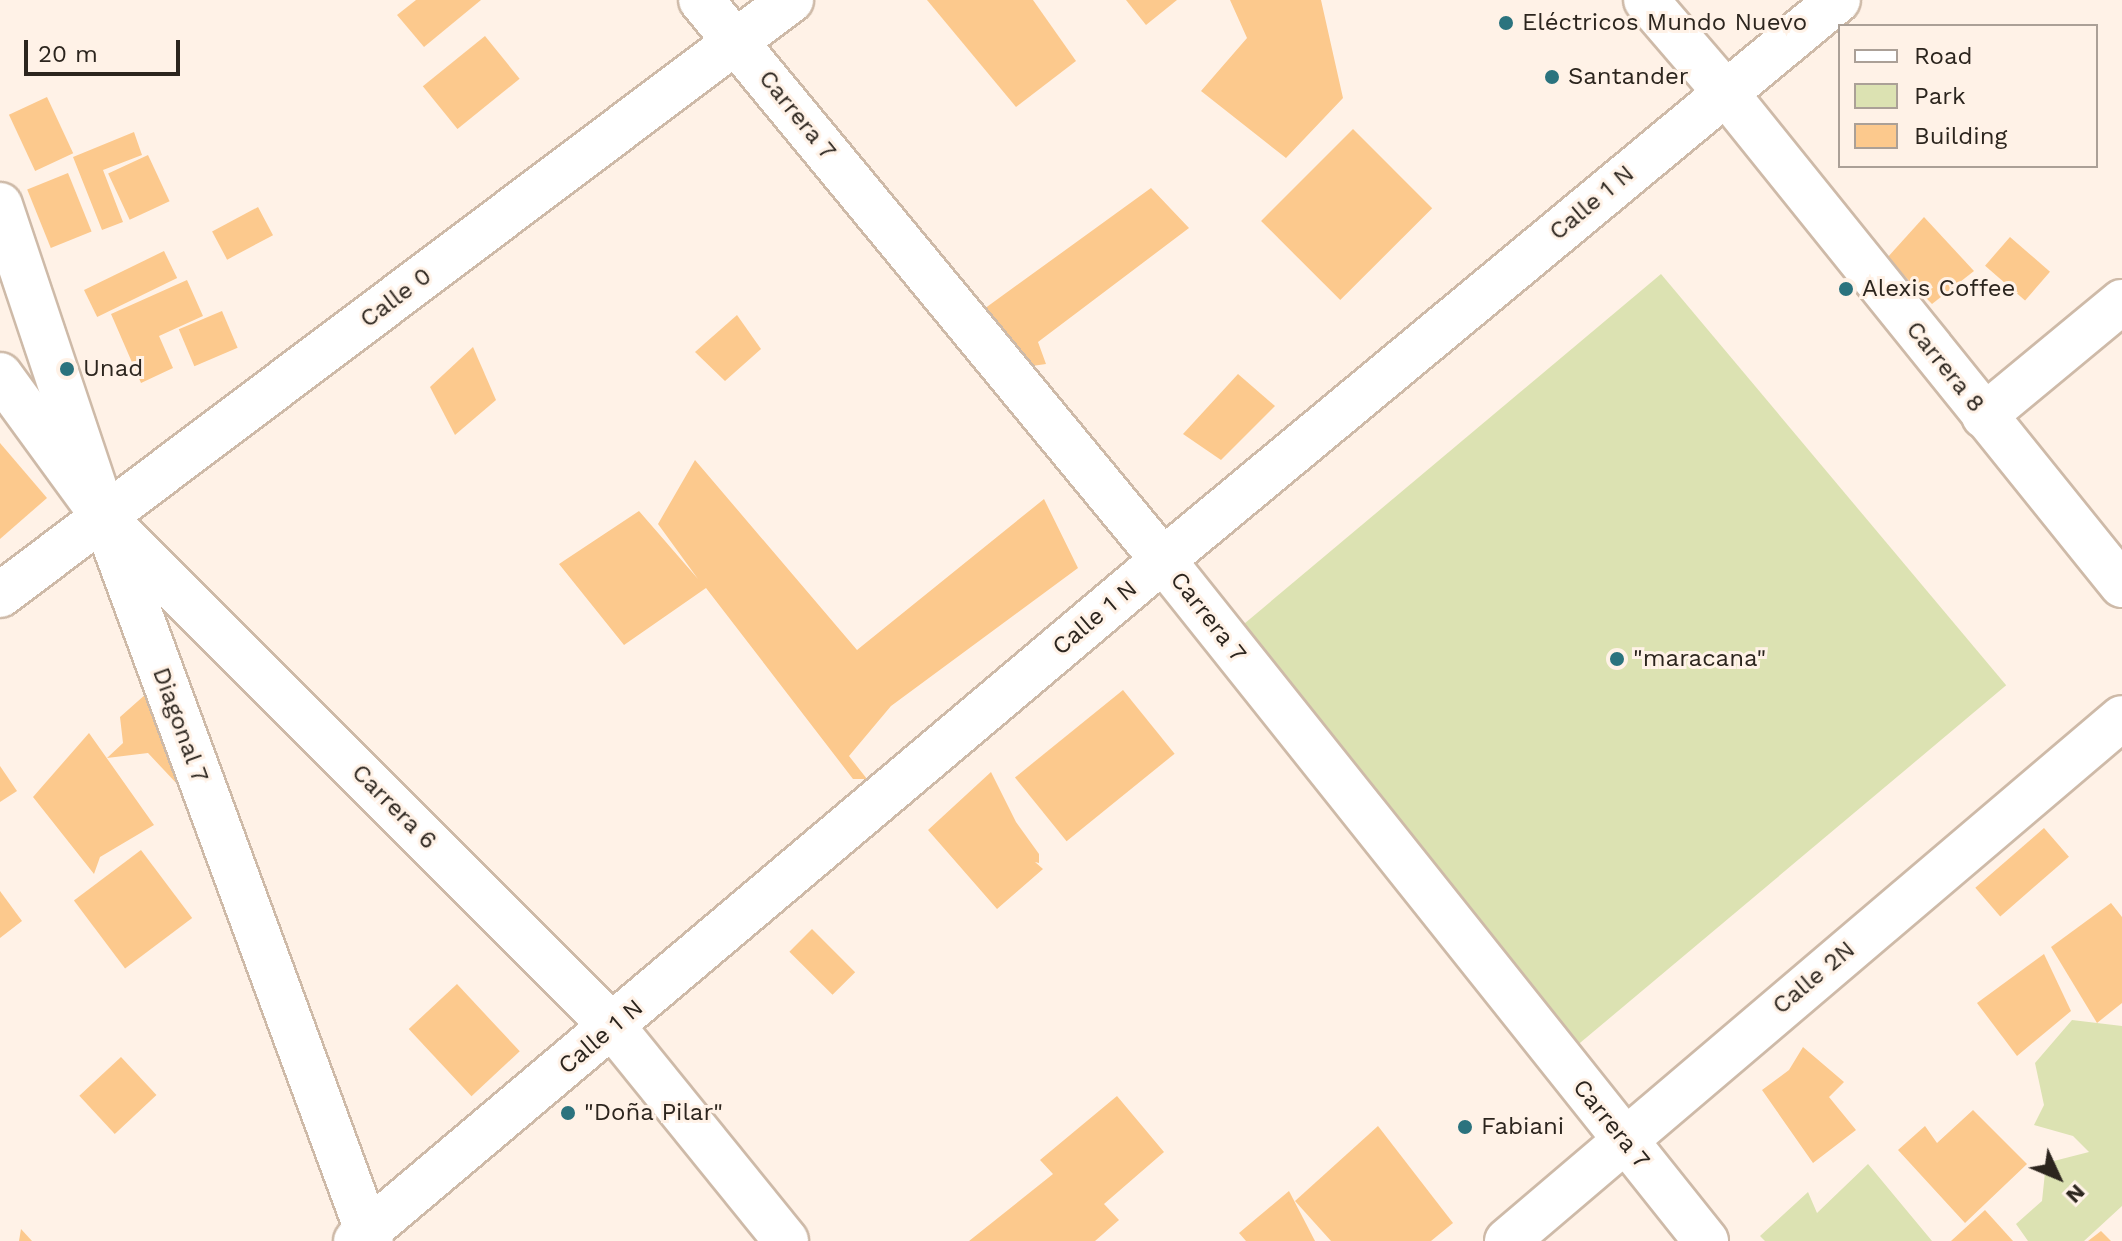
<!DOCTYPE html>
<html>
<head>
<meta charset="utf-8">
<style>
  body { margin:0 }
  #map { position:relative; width:2122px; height:1241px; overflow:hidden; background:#fff2e7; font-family:"Work Sans",sans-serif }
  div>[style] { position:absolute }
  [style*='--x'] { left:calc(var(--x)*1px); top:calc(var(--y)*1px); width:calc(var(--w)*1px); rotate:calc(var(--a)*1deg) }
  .green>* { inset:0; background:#dce2b2; transform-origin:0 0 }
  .building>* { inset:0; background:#fcc98d; transform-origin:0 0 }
  .roads { filter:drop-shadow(2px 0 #cebaa8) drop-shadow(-2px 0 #cebaa8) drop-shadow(0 2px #cebaa8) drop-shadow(0 -2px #cebaa8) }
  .minor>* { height:44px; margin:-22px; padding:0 22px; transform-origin:22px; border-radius:22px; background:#fff }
  .dots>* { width:22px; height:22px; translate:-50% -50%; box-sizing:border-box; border:4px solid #fff2e7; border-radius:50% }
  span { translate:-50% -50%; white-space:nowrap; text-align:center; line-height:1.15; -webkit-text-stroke:6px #fff2e7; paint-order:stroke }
  .poi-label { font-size:24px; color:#2c251e }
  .left { translate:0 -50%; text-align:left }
  .street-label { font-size:24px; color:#2c251e }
  .legend { position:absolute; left:1838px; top:24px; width:260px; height:144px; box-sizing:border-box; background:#fff2e7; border:2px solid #aba097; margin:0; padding:10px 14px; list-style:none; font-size:24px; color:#2c251e }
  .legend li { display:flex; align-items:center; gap:16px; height:40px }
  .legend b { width:40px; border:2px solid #aba097 }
  .north { position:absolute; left:2018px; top:1137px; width:80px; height:80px; -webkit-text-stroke:6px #fff2e7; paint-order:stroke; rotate:134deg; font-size:22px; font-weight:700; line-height:32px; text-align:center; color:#2c251e }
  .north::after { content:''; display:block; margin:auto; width:28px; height:36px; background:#2c251e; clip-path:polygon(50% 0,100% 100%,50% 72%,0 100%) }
  .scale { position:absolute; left:24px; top:40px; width:156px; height:36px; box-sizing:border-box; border:4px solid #2c251e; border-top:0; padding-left:10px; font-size:24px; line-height:28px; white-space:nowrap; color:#2c251e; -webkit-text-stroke:6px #fff2e7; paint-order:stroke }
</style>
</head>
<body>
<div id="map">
  <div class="green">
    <i style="left:1661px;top:274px;width:537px;height:560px;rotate:50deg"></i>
    <i style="clip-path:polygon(2072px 1020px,2122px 1026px,2122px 1206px,2084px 1241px,2028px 1241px,2016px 1224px,2042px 1201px,2046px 1163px,2089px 1152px,2073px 1136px,2034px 1125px,2044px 1105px,2035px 1063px)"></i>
    <i style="clip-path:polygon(1868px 1164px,1932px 1241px,1765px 1241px,1760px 1236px,1808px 1192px,1817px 1213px)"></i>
  </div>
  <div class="building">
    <i style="clip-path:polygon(416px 0,481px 0,424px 47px,397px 15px)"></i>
    <i style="clip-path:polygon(927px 0,1033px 0,1076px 61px,1016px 107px)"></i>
    <i style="clip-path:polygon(1126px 0,1177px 0,1146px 25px)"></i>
    <i style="clip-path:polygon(1230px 0,1321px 0,1343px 98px,1286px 158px,1201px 91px,1247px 38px)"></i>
    <i style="left:485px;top:36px;width:55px;height:80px;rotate:51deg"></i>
    <i style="left:47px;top:97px;width:62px;height:42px;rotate:65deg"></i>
    <i style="left:1353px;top:129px;width:112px;height:130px;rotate:45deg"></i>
    <i style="clip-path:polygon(134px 132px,142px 155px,103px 170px,123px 222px,102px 230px,73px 157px)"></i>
    <i style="left:148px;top:155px;width:51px;height:44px;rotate:65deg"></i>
    <i style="left:68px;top:173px;width:63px;height:44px;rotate:68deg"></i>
    <i style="clip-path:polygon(1151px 188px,1189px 228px,1038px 342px,1046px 364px,1032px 366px,984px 309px)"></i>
    <i style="left:258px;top:207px;width:32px;height:52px;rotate:62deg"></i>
    <i style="clip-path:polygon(1924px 217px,1974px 271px,1932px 304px,1887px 258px)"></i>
    <i style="left:2010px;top:237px;width:53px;height:38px;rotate:41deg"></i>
    <i style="left:164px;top:251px;width:30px;height:89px;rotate:64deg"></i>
    <i style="clip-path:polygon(187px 280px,203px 316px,159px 336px,173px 368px,141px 383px,111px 314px)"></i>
    <i style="left:222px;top:311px;width:40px;height:47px;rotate:67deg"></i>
    <i style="clip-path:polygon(737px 315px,761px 349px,725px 381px,695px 352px)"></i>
    <i style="clip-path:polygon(473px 347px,496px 400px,455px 435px,430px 387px)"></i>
    <i style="clip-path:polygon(1238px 374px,1275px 406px,1221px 460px,1183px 434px)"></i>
    <i style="clip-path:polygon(0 443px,47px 498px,0 539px)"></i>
    <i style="clip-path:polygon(695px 460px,857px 650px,1044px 499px,1078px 568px,891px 706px,849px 756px,867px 779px,853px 779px,706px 588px,624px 645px,559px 564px,639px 511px,698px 579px,658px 524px)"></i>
    <i style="clip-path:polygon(155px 686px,193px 801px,148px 753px,107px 758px,123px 743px,120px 717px)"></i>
    <i style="left:1123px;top:690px;width:82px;height:139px;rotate:51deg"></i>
    <i style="clip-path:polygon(89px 733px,154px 825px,100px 857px,94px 874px,33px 797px)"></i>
    <i style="clip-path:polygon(0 766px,17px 791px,0 802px)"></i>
    <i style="clip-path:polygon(991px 772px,1016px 822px,1039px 854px,1039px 863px,1035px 862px,1043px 869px,997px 909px,928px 830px)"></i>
    <i style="left:2044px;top:828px;width:38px;height:91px;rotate:49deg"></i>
    <i style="left:141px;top:850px;width:85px;height:84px;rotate:53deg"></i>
    <i style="clip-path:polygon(0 891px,22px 921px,0 938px)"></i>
    <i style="clip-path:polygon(2111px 903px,2122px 917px,2122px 1003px,2097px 1023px,2051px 947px)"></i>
    <i style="left:812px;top:929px;width:61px;height:32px;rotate:45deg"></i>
    <i style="clip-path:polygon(2044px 954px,2071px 1011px,2017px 1056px,1977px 1003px)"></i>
    <i style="left:457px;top:984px;width:92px;height:66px;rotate:47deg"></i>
    <i style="clip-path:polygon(1803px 1047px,1844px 1082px,1829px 1097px,1856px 1130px,1813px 1163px,1762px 1090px,1789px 1070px)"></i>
    <i style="left:121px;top:1057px;width:52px;height:57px;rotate:47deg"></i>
    <i style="clip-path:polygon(1117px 1096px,1164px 1152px,1104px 1204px,1119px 1220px,1095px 1241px,969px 1241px,1053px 1174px,1040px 1160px)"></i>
    <i style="clip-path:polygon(1973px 1110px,2027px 1164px,1965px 1223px,1898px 1150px,1925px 1126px,1937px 1143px)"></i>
    <i style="clip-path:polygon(1378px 1126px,1453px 1223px,1431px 1241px,1331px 1241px,1295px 1201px)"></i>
    <i style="clip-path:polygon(1289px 1191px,1315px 1241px,1246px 1241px,1239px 1233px)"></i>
    <i style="clip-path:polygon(1985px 1210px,2013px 1241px,1951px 1241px)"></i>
    <i style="clip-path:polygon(21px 1229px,32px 1241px,19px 1241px)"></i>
    <i style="clip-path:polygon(2101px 1231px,2111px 1241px,2088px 1241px)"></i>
  </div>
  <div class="roads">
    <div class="minor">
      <i style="--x:701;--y:0;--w:726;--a:50.48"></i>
      <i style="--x:1163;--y:560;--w:871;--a:51.43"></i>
      <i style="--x:1646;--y:0;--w:121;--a:49.3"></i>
      <i style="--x:1725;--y:92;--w:633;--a:51.16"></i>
      <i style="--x:0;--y:205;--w:331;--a:71.5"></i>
      <i style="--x:105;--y:519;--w:769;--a:69.78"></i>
      <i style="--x:0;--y:375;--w:178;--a:53.9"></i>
      <i style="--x:105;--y:519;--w:718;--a:45"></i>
      <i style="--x:613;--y:1027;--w:275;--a:51"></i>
      <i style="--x:1984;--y:416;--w:179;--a:-39.6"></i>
      <i style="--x:0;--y:595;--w:990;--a:-36.95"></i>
      <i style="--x:356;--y:1241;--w:1056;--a:-40.16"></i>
      <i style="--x:1163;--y:560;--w:877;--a:-39.68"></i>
      <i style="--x:1507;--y:1241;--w:807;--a:-40.38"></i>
    </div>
  </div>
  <div class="dots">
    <i style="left:1506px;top:23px;background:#2b737e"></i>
    <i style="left:1552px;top:77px;background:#2b737e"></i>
    <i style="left:1846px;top:289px;background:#2b737e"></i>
    <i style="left:67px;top:369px;background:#2b737e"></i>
    <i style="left:1617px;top:659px;background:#2b737e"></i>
    <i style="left:568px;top:1113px;background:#2b737e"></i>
    <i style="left:1465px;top:1127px;background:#2b737e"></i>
  </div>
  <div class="poi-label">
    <span class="left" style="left:1522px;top:23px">Eléctricos Mundo Nuevo</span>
    <span class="left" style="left:1568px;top:77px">Santander</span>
    <span class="left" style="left:1862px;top:289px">Alexis Coffee</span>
    <span class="left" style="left:83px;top:369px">Unad</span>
    <span class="left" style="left:1633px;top:659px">"maracana"</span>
    <span class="left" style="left:584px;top:1113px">"Doña Pilar"</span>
    <span class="left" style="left:1481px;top:1127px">Fabiani</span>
  </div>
  <div class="street-label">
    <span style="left:797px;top:115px;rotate:51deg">Carrera 7</span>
    <span style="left:1592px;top:203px;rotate:-40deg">Calle 1 N</span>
    <span style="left:396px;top:298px;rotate:-37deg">Calle 0</span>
    <span style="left:1945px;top:367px;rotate:51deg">Carrera 8</span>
    <span style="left:1208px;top:617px;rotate:52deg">Carrera 7</span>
    <span style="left:1095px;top:618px;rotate:-40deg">Calle 1 N</span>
    <span style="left:180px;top:725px;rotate:70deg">Diagonal 7</span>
    <span style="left:394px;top:807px;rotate:45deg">Carrera 6</span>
    <span style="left:1814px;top:978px;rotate:-40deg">Calle 2N</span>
    <span style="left:601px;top:1037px;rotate:-40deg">Calle 1 N</span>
    <span style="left:1611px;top:1124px;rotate:51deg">Carrera 7</span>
  </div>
  <ul class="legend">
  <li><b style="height:10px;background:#fff"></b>Road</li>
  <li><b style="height:22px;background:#dce2b2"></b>Park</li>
  <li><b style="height:22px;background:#fcc98d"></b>Building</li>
  </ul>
  <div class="north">N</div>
  <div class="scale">20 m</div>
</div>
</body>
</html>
